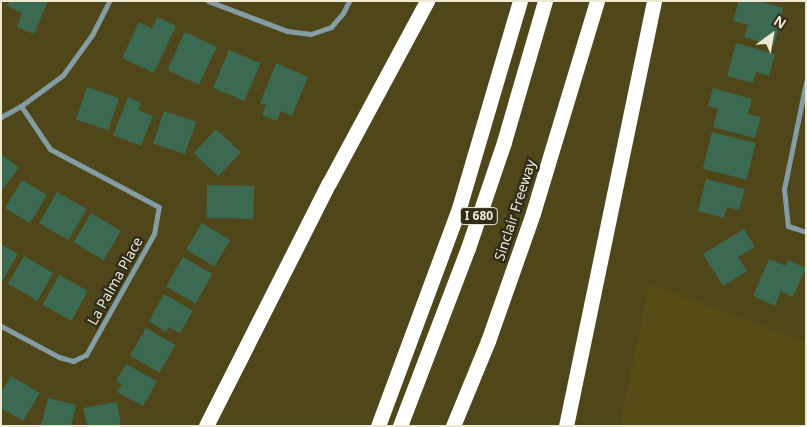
<!DOCTYPE html>
<html>
<head>
<meta charset="utf-8">
<style>
  body { margin:0 }
  #map { position:relative; width:807px; height:427px; overflow:hidden; background:#4f471a; font-family:"Noto Sans",sans-serif }
  div>[style] { position:absolute }
  [style*='--x'] { left:calc(var(--x)*1px); top:calc(var(--y)*1px); width:calc(var(--w)*1px); rotate:calc(var(--a)*1deg) }
  .built>* { inset:0; background:#574d16 }
  .building>* { inset:0; background:#3c6951; transform-origin:0 0 }
  .street>* { height:5px; margin:-2.5px; padding:0 2.5px; transform-origin:2.5px; border-radius:2.5px; background:#849ca3 }
  .highway>* { height:15px; margin:-7.5px; padding:0 7.5px; transform-origin:7.5px; border-radius:7.5px; background:#fff }
  span { translate:-50% -50%; white-space:nowrap; text-align:center; line-height:1.15; -webkit-text-stroke:5px #302d1a; paint-order:stroke }
  .shield-label span { padding:1px 4px; background:#302d1a; border:1px solid; border-radius:4px; -webkit-text-stroke-width:0 }
  .shield-label { font-size:12px; color:#eeead2; font-weight:700 }
  .street-label { font-size:14px; color:#eeead2 }
  .frame { position:absolute; inset:0; border:2px solid #eeead2; pointer-events:none }
  .north { position:absolute; left:747px; top:10px; width:50px; height:50px; -webkit-text-stroke:4px #302d1a; paint-order:stroke; rotate:32deg; font-size:14px; font-weight:700; line-height:20px; text-align:center; color:#eeead2 }
  .north::after { content:''; display:block; margin:auto; width:18px; height:22px; background:#eeead2; clip-path:polygon(50% 0,100% 100%,50% 72%,0 100%) }
</style>
</head>
<body>
<div id="map">
  <div class="built">
    <i style="clip-path:polygon(649px 284px,806px 342px,806px 426px,620px 426px)"></i>
  </div>
  <div class="building">
    <i style="clip-path:polygon(9px 1px,48px 1px,34px 34px,17px 27px,22px 13px,7px 6px)"></i>
    <i style="clip-path:polygon(739px 1px,758px 1px,783px 8px,774px 46px,744px 37px,748px 25px,733px 21px)"></i>
    <i style="clip-path:polygon(157px 17px,176px 26px,154px 73px,122px 58px,139px 22px,152px 28px)"></i>
    <i style="left:185px;top:32px;width:35px;height:42px;rotate:25deg"></i>
    <i style="clip-path:polygon(736px 43px,775px 54px,769px 76px,756px 72px,753px 83px,727px 76px)"></i>
    <i style="left:229px;top:50px;width:34px;height:41px;rotate:23deg"></i>
    <i style="clip-path:polygon(276px 63px,308px 77px,292px 116px,281px 111px,277px 121px,262px 115px,266px 105px,260px 103px)"></i>
    <i style="left:87px;top:87px;width:34px;height:34px;rotate:19deg"></i>
    <i style="clip-path:polygon(713px 88px,752px 99px,748px 114px,761px 117px,755px 138px,713px 127px,718px 109px,708px 106px)"></i>
    <i style="clip-path:polygon(128px 97px,141px 103px,138px 110px,153px 116px,141px 146px,113px 135px)"></i>
    <i style="left:164px;top:111px;width:34px;height:34px;rotate:19deg"></i>
    <i style="left:216px;top:129px;width:34px;height:33px;rotate:43deg"></i>
    <i style="left:712px;top:132px;width:45px;height:38px;rotate:14deg"></i>
    <i style="clip-path:polygon(1px 154px,19px 168px,1px 191px)"></i>
    <i style="clip-path:polygon(706px 179px,745px 189px,739px 210px,727px 207px,724px 218px,698px 211px)"></i>
    <i style="left:22px;top:180px;width:29px;height:33px;rotate:31deg"></i>
    <i style="left:207px;top:185px;width:47px;height:33px;rotate:1deg"></i>
    <i style="left:57px;top:192px;width:34px;height:36px;rotate:30deg"></i>
    <i style="left:91px;top:213px;width:35px;height:34px;rotate:31deg"></i>
    <i style="left:202px;top:223px;width:33px;height:31px;rotate:31deg"></i>
    <i style="clip-path:polygon(744px 229px,755px 247px,738px 257px,747px 271px,723px 286px,703px 254px)"></i>
    <i style="clip-path:polygon(1px 244px,18px 254px,1px 283px)"></i>
    <i style="left:24px;top:256px;width:34px;height:32px;rotate:30deg"></i>
    <i style="left:183px;top:257px;width:34px;height:34px;rotate:30deg"></i>
    <i style="clip-path:polygon(769px 259px,786px 266px,788px 260px,806px 268px,793px 297px,781px 291px,775px 306px,753px 296px)"></i>
    <i style="left:59px;top:275px;width:33px;height:34px;rotate:29deg"></i>
    <i style="clip-path:polygon(164px 294px,193px 311px,180px 333px,169px 327px,166px 332px,149px 321px)"></i>
    <i style="left:146px;top:328px;width:34px;height:32px;rotate:30deg"></i>
    <i style="clip-path:polygon(126px 364px,157px 381px,143px 406px,117px 392px,122px 384px,116px 381px)"></i>
    <i style="clip-path:polygon(11px 376px,40px 393px,23px 421px,1px 408px,1px 392px)"></i>
    <i style="clip-path:polygon(48px 398px,76px 405px,71px 426px,41px 426px)"></i>
    <i style="clip-path:polygon(117px 402px,121px 426px,87px 426px,83px 408px)"></i>
  </div>
  <div class="street">
    <i style="--x:208;--y:1;--w:85;--a:20.8"></i>
    <i style="--x:287;--y:31;--w:24;--a:7"></i>
    <i style="--x:311;--y:34;--w:21;--a:-19"></i>
    <i style="--x:331;--y:27;--w:18;--a:-49"></i>
    <i style="--x:343;--y:13;--w:13;--a:-63"></i>
    <i style="--x:806;--y:82;--w:109;--a:101.6"></i>
    <i style="--x:784;--y:189;--w:37;--a:84"></i>
    <i style="--x:788;--y:226;--w:19;--a:18"></i>
    <i style="--x:1;--y:117;--w:23;--a:-29"></i>
    <i style="--x:21;--y:106;--w:52;--a:-36.4"></i>
    <i style="--x:63;--y:75;--w:49;--a:-54.1"></i>
    <i style="--x:92;--y:35;--w:38;--a:-63"></i>
    <i style="--x:1;--y:326;--w:66;--a:28.1"></i>
    <i style="--x:59;--y:357;--w:15;--a:16"></i>
    <i style="--x:73;--y:361;--w:14;--a:-25"></i>
    <i style="--x:86;--y:355;--w:139;--a:-60.7"></i>
    <i style="--x:154;--y:234;--w:27;--a:-80"></i>
    <i style="--x:159;--y:207;--w:123;--a:-152"></i>
    <i style="--x:50;--y:149;--w:52;--a:-124"></i>
  </div>
  <div class="highway">
    <i style="--x:206;--y:426;--w:272;--a:-63.2"></i>
    <i style="--x:329;--y:183;--w:207;--a:-61.7"></i>
    <i style="--x:378;--y:426;--w:233;--a:-69.6"></i>
    <i style="--x:459;--y:208;--w:216;--a:-73.6"></i>
    <i style="--x:400;--y:426;--w:191;--a:-69.1"></i>
    <i style="--x:468;--y:248;--w:112;--a:-71.2"></i>
    <i style="--x:504;--y:142;--w:147;--a:-73.8"></i>
    <i style="--x:453;--y:426;--w:92;--a:-67.6"></i>
    <i style="--x:488;--y:341;--w:136;--a:-70.6"></i>
    <i style="--x:533;--y:213;--w:221;--a:-73.2"></i>
    <i style="--x:566;--y:426;--w:434;--a:-78.3"></i>
  </div>
  <div class="shield-label">
    <span style="left:479px;top:216px">I 680</span>
  </div>
  <div class="street-label">
    <span style="left:515px;top:210px;rotate:-72deg">Sinclair Freeway</span>
    <span style="left:115px;top:281px;rotate:-61deg">La Palma Place</span>
  </div>
  <div class="frame"></div>
  <div class="north">N</div>
</div>
</body>
</html>
